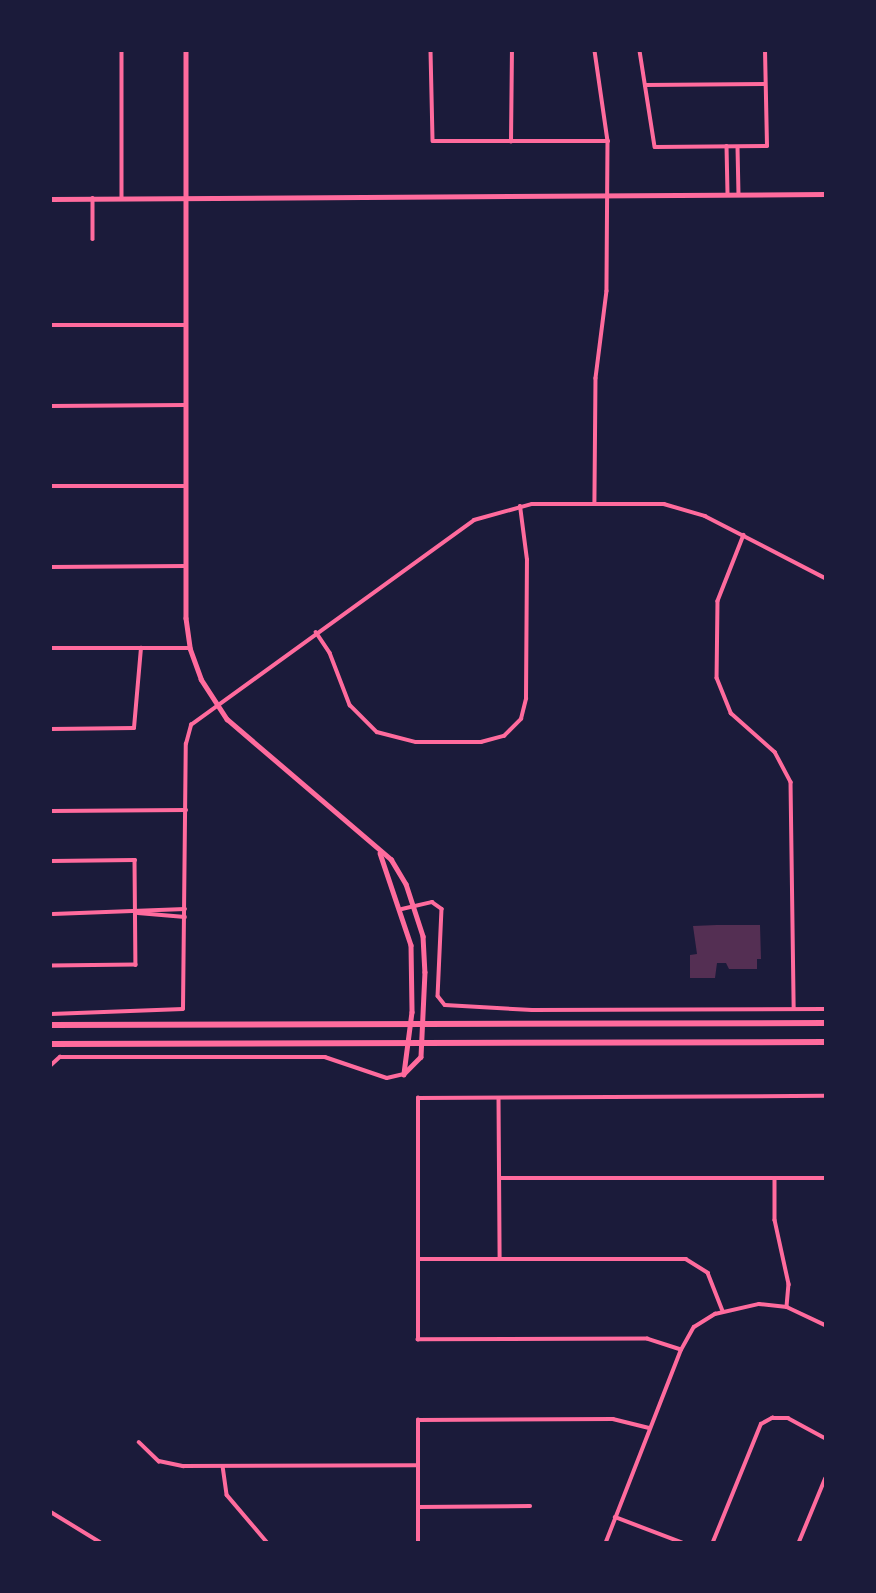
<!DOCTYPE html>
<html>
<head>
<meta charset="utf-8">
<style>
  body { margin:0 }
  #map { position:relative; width:876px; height:1593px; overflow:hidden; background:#1b1b3a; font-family:Overpass,sans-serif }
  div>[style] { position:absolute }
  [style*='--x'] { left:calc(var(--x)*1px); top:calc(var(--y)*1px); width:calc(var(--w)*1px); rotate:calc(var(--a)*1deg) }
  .building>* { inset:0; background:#542f53 }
  .minor>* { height:3.5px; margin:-1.75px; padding:0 1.75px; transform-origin:1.75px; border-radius:1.75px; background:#ff6b9d }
  .tertiary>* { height:4.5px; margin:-2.25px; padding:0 2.25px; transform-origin:2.25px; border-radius:2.25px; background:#ff6b9d }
  .secondary>* { height:5px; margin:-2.5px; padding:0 2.5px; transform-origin:2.5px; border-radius:2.5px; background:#ff6b9d }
  .primary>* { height:6px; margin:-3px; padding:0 3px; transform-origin:3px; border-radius:3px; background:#ff6b9d }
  span { translate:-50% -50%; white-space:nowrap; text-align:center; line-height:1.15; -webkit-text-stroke:7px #1b1b3a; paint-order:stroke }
  .frame { position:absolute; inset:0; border:52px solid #1b1b3a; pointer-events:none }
</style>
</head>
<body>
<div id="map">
  <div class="building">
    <i style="clip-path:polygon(717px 925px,760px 925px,761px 959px,757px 959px,757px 969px,729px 969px,726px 963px,717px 963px,715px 978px,690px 978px,690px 955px,697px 954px,693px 926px)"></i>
  </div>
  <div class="minor">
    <i style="--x:122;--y:51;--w:147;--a:90"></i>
    <i style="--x:431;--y:51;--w:90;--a:88.7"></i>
    <i style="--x:433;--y:141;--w:175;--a:0"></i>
    <i style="--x:595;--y:51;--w:91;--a:81.8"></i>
    <i style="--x:608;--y:141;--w:150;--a:90.4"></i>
    <i style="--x:607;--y:291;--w:88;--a:97.2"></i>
    <i style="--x:596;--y:378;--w:124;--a:90.5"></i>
    <i style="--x:640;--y:51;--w:97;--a:81.1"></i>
    <i style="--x:655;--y:147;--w:112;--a:-0.5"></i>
    <i style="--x:767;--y:146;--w:95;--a:-91.2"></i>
    <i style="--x:645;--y:85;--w:120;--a:-0.5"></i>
    <i style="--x:511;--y:142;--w:91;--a:-89.4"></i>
    <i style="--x:727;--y:146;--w:48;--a:88.8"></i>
    <i style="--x:738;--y:147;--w:47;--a:88.8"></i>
    <i style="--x:93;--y:198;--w:41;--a:90"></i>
    <i style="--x:51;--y:325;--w:135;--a:0"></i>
    <i style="--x:51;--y:406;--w:134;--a:-0.4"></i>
    <i style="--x:51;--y:486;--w:135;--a:0"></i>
    <i style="--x:744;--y:535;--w:71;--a:111.5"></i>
    <i style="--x:718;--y:601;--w:77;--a:90.7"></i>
    <i style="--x:717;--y:678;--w:38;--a:68"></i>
    <i style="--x:731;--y:713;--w:59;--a:41.6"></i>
    <i style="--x:775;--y:752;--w:34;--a:62"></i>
    <i style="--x:791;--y:782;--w:226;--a:89.2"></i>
    <i style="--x:51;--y:567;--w:134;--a:-0.4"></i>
    <i style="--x:316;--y:632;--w:25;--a:56"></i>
    <i style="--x:330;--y:653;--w:56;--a:69"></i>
    <i style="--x:350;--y:705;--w:38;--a:45"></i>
    <i style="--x:377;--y:732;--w:40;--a:14.4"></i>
    <i style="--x:416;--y:742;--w:65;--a:0"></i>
    <i style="--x:481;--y:742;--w:24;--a:-15"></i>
    <i style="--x:504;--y:736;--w:24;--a:-45"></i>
    <i style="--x:521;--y:719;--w:21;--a:-76"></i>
    <i style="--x:526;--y:699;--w:139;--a:-89.6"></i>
    <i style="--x:527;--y:560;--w:54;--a:-97.4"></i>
    <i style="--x:51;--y:648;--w:139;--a:0"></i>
    <i style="--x:51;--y:729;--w:83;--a:-0.7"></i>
    <i style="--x:134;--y:728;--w:80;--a:-85"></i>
    <i style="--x:51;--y:811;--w:135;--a:-0.4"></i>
    <i style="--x:51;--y:861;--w:84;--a:-0.7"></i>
    <i style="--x:135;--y:860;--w:105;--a:89.5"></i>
    <i style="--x:136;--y:965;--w:85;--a:179.3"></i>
    <i style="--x:402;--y:909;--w:31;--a:-13"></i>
    <i style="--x:432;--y:902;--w:12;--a:35"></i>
    <i style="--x:442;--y:909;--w:87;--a:92.6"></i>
    <i style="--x:438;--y:996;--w:11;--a:52"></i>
    <i style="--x:445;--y:1005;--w:87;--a:3.3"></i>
    <i style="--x:532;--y:1010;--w:293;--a:-0.2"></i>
    <i style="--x:138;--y:913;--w:47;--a:4.9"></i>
    <i style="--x:53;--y:914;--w:132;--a:-2.2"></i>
    <i style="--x:51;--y:1014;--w:132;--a:-2.2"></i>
    <i style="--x:183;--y:1009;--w:265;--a:-89.4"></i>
    <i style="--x:186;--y:744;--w:20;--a:-75"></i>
    <i style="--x:191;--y:725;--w:349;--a:-35.9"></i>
    <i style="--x:474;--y:520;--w:60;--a:-15.4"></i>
    <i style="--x:532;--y:504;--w:132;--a:0"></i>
    <i style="--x:664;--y:504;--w:43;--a:16.3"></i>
    <i style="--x:705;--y:516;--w:135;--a:27.3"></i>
    <i style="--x:51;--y:1065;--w:12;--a:-42"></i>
    <i style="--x:60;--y:1057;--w:265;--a:0"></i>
    <i style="--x:325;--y:1057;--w:65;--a:18.7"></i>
    <i style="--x:387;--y:1078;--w:17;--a:-13"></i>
    <i style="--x:499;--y:1098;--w:160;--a:89.6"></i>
    <i style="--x:500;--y:1178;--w:325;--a:0"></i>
    <i style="--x:775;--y:1178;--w:42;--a:90"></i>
    <i style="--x:775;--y:1220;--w:66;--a:77.7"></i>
    <i style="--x:789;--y:1284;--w:23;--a:95"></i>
    <i style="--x:418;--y:1259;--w:268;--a:0"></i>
    <i style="--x:686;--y:1259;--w:26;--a:32"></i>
    <i style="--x:708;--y:1273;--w:41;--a:68.5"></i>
    <i style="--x:681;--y:1350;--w:35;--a:-162"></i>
    <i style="--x:648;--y:1339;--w:230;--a:179.8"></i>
    <i style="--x:418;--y:1340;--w:242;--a:-90"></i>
    <i style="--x:418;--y:1098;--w:407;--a:-0.3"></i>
    <i style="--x:139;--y:1442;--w:28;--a:44"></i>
    <i style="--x:159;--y:1461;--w:25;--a:12"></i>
    <i style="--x:183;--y:1466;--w:235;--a:-0.2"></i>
    <i style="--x:223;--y:1466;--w:29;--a:82"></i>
    <i style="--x:227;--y:1495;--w:62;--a:49.6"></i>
    <i style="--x:418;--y:1507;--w:112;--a:-0.5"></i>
    <i style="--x:51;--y:1512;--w:57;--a:31.5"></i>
    <i style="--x:615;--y:1517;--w:71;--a:20.7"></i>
    <i style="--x:418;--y:1542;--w:122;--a:-90"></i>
    <i style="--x:418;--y:1420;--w:195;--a:-0.3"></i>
    <i style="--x:613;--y:1419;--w:37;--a:14"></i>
    <i style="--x:606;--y:1542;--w:206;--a:-68.7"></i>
    <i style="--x:681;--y:1350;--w:26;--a:-61"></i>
    <i style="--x:694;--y:1327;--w:25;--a:-32"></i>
    <i style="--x:715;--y:1314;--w:45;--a:-12.8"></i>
    <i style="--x:759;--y:1304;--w:28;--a:6"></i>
    <i style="--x:787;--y:1307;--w:42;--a:25.3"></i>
    <i style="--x:713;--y:1542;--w:127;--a:-67.9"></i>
    <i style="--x:761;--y:1424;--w:13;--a:-29"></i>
    <i style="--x:772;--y:1418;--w:16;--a:0"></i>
    <i style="--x:788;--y:1418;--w:42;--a:28.4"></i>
    <i style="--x:799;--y:1542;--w:68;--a:-67.6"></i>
  </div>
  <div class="tertiary">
    <i style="--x:186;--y:51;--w:567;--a:90"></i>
    <i style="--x:186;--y:618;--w:30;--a:82"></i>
    <i style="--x:190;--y:648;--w:33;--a:70"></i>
    <i style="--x:201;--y:679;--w:48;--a:57"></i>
    <i style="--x:227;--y:719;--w:216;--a:40.5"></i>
    <i style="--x:391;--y:859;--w:29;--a:59"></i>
    <i style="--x:406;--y:884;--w:55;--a:71.9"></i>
    <i style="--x:423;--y:936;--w:36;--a:87"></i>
    <i style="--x:425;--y:972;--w:85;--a:92.7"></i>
    <i style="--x:421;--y:1057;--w:24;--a:135"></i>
    <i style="--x:380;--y:853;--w:97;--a:71.4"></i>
    <i style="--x:411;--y:945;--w:67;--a:89.1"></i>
    <i style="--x:412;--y:1012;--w:63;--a:97.4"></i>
  </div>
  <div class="secondary">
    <i style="--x:51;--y:199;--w:774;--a:-0.37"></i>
  </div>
  <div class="primary">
    <i style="--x:51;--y:1025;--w:774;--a:-0.15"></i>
    <i style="--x:51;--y:1044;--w:774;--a:-0.15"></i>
  </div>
  <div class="frame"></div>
</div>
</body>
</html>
